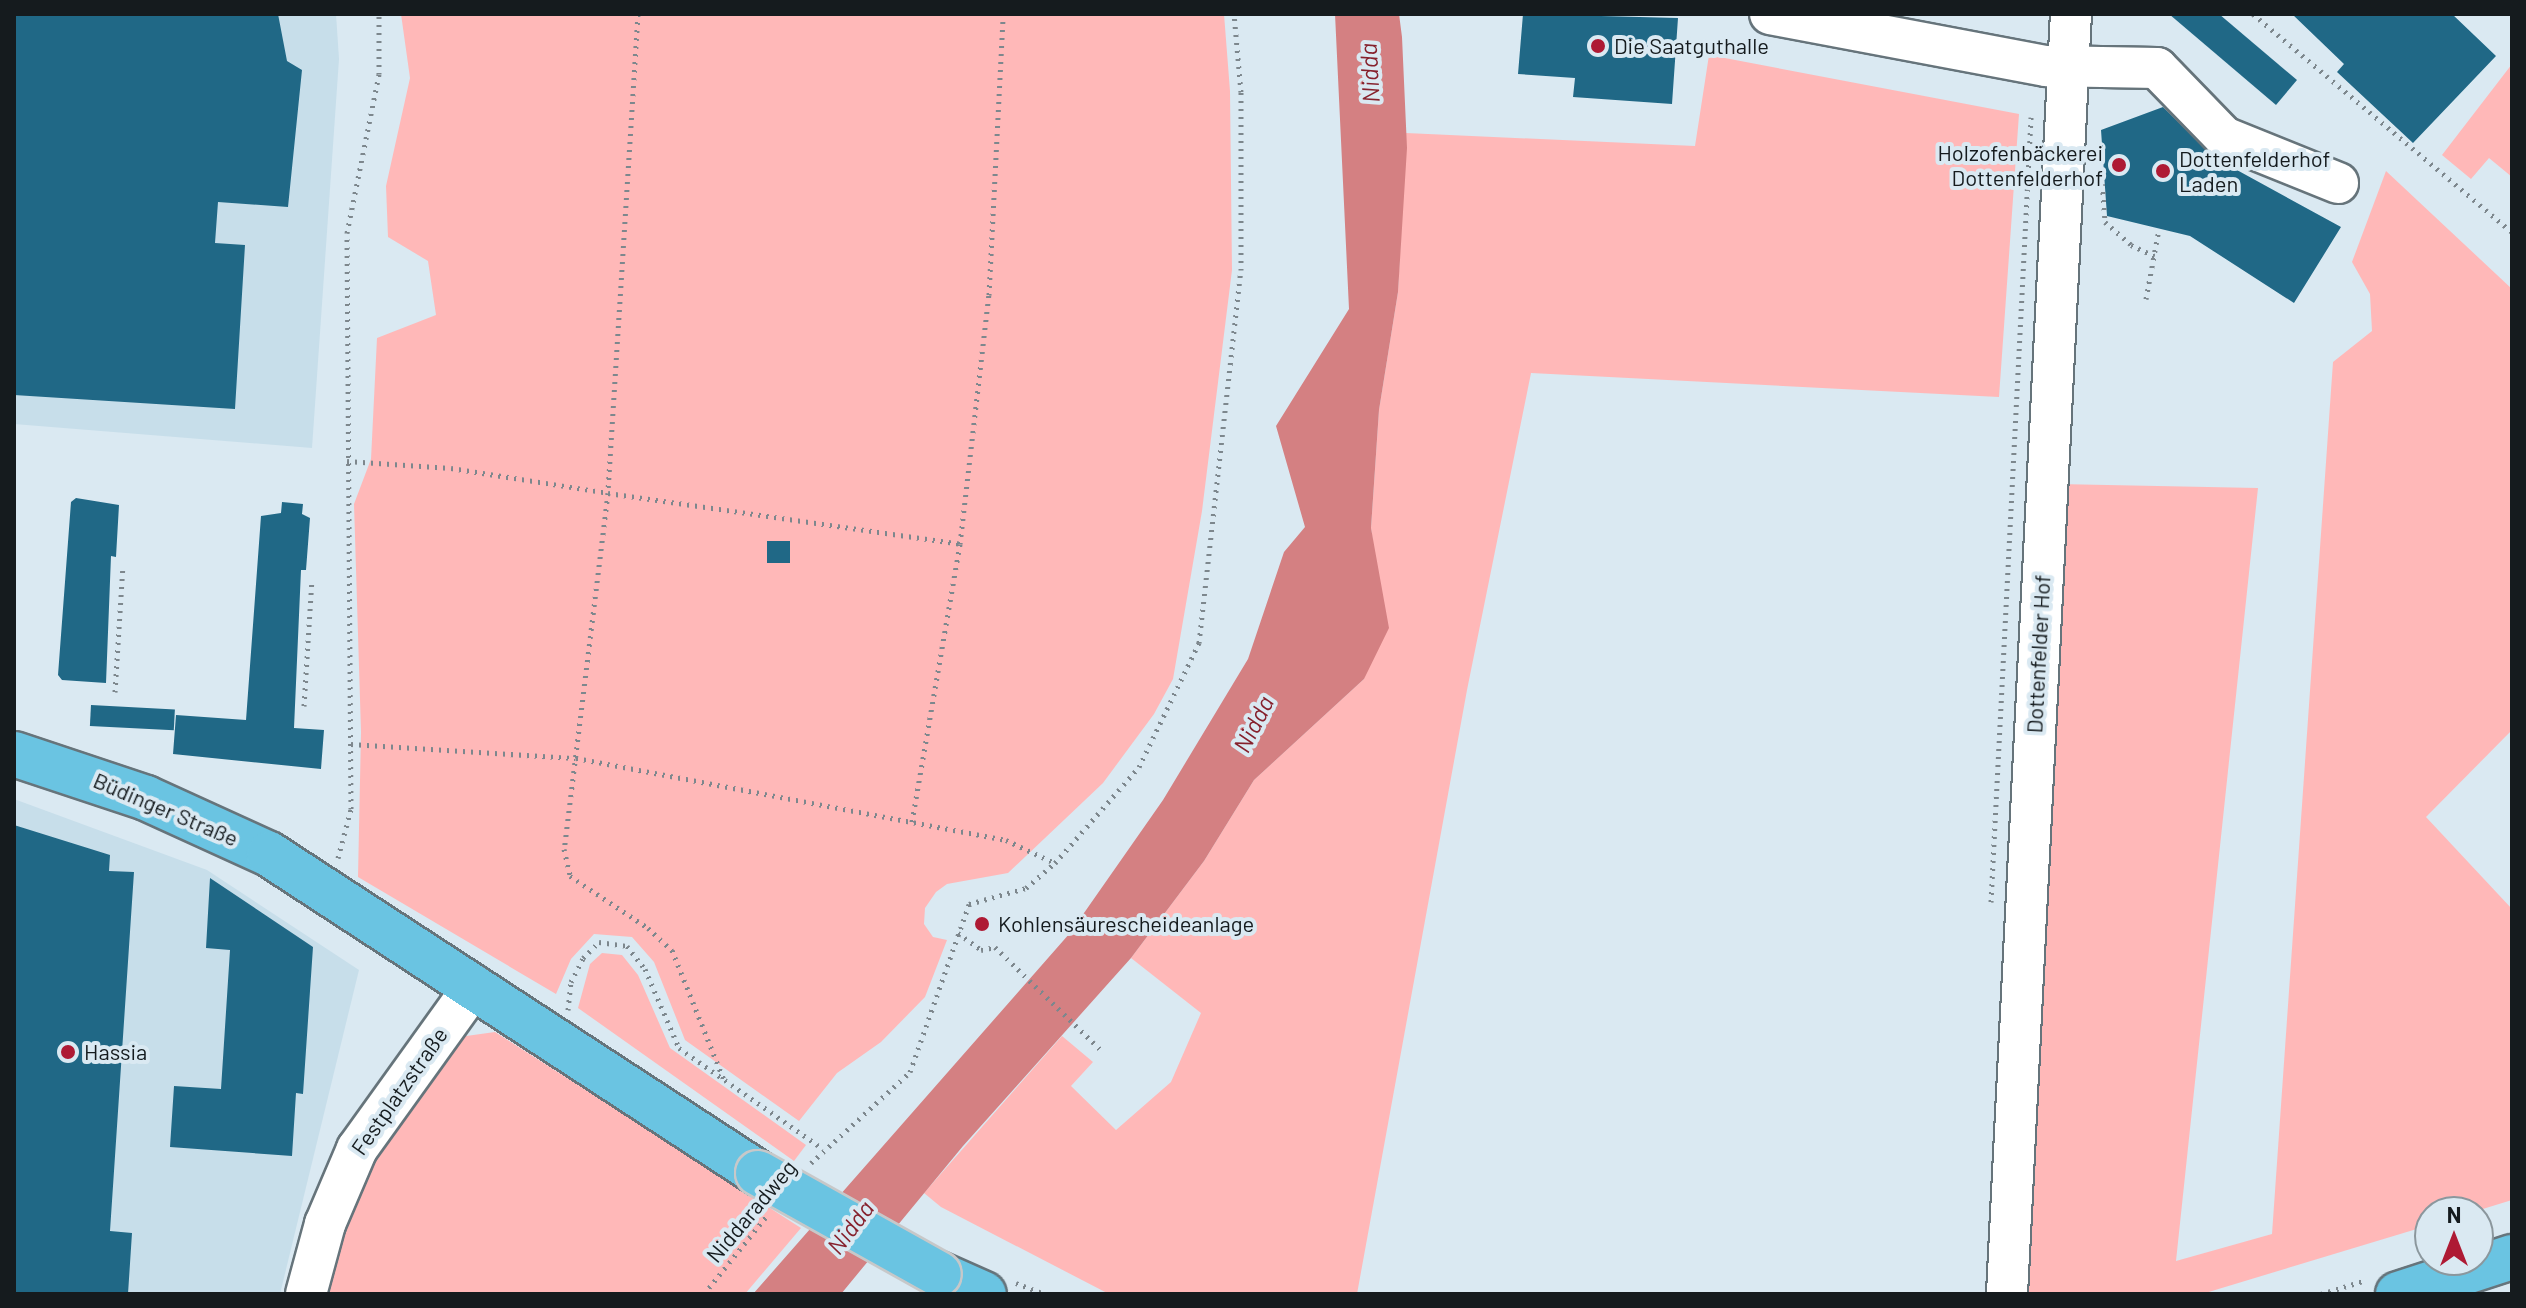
<!DOCTYPE html>
<html>
<head>
<meta charset="utf-8">
<style>
  body { margin:0 }
  #map { position:relative; width:2526px; height:1308px; overflow:hidden; background:#dae9f2; font-family:Barlow,sans-serif }
  div>[style] { position:absolute }
  [style*='--x'] { left:calc(var(--x)*1px); top:calc(var(--y)*1px); width:calc(var(--w)*1px); rotate:calc(var(--a)*1deg) }
  .built>* { inset:0; background:#c7deea }
  .green>* { inset:0; background:#ffb8b8 }
  .water>* { inset:0; background:#d48082 }
  .building>* { inset:0; background:#206886; transform-origin:0 0 }
  .path>* { height:5px; margin-top:-2.5px; transform-origin:0; background:repeating-linear-gradient(90deg,#7d878d 0 2px,transparent 0 8px) }
  .roads { filter:drop-shadow(2px 0 #66747b) drop-shadow(-2px 0 #66747b) drop-shadow(0 2px #66747b) drop-shadow(0 -2px #66747b) }
  .minor>* { height:40px; margin:-20px; padding:0 20px; transform-origin:20px; border-radius:20px; background:#fff }
  .major>* { height:44px; margin:-22px; padding:0 22px; transform-origin:22px; border-radius:22px; background:#6ac4e2 }
  .bridges { filter:drop-shadow(2px 0 #c7c8c9) drop-shadow(-2px 0 #c7c8c9) drop-shadow(0 2px #c7c8c9) drop-shadow(0 -2px #c7c8c9) }
  .major-bridge>* { height:44px; margin:-22px; padding:0 22px; transform-origin:22px; border-radius:22px; background:#6ac4e2 }
  .dots>* { width:22px; height:22px; translate:-50% -50%; box-sizing:border-box; border:4px solid #dae9f2; border-radius:50% }
  span { translate:-50% -50%; white-space:nowrap; text-align:center; line-height:1.15; -webkit-text-stroke:8px #dae9f2; paint-order:stroke }
  .poi-label { font-size:22px; color:#151b1e }
  .left { translate:0 -50%; text-align:left }
  .right { translate:-100% -50%; text-align:right }
  .street-label { font-size:22px; color:#151b1e }
  .water-label { font-size:24px; color:#86212d; font-style:italic }
  .frame { position:absolute; inset:0; border:16px solid #151b1e; pointer-events:none }
  .north { position:absolute; left:2414px; top:1196px; width:80px; height:80px; box-sizing:border-box; background:#dae9f2; border:2px solid #8b979d; border-radius:50%; rotate:0deg; font-size:22px; font-weight:700; line-height:32px; text-align:center; color:#151b1e }
  .north::after { content:''; display:block; margin:auto; width:28px; height:36px; background:#ae1a34; clip-path:polygon(50% 0,100% 100%,50% 72%,0 100%) }
</style>
</head>
<body>
<div id="map">
  <div class="built">
    <i style="clip-path:polygon(14px 14px,336px 14px,339px 59px,312px 448px,14px 424px)"></i>
    <i style="clip-path:polygon(14px 799px,207px 870px,359px 970px,280px 1294px,14px 1294px)"></i>
  </div>
  <div class="green">
    <i style="clip-path:polygon(401px 14px,1224px 14px,1230px 91px,1232px 270px,1202px 511px,1173px 679px,1154px 714px,1103px 783px,1008px 873px,947px 884px,936px 892px,925px 908px,924px 924px,933px 937px,947px 940px,925px 997px,881px 1042px,837px 1073px,799px 1121px,685px 1040px,654px 962px,632px 937px,594px 934px,571px 959px,556px 994px,358px 877px,361px 732px,354px 504px,371px 459px,377px 338px,436px 315px,428px 261px,388px 237px,386px 186px,410px 78px)"></i>
    <i style="clip-path:polygon(1709px 55px,2019px 114px,1999px 397px,1531px 373px,1467px 690px,1357px 1294px,1109px 1294px,941px 1207px,924px 1193px,1062px 1036px,1093px 1062px,1071px 1086px,1116px 1130px,1171px 1082px,1201px 1013px,1131px 958px,1204px 861px,1254px 780px,1364px 679px,1377px 575px,1371px 528px,1379px 410px,1398px 292px,1406px 133px,1695px 146px)"></i>
    <i style="clip-path:polygon(2512px 64px,2512px 177px,2489px 158px,2471px 179px,2442px 155px)"></i>
    <i style="clip-path:polygon(2386px 171px,2512px 289px,2512px 730px,2426px 817px,2512px 909px,2512px 1200px,2473px 1212px,2430px 1212px,2430px 1225px,2202px 1294px,2028px 1294px,2059px 671px,2057px 484px,2258px 488px,2176px 1261px,2272px 1234px,2333px 362px,2372px 331px,2370px 294px,2352px 262px)"></i>
    <i style="clip-path:polygon(602px 953px,622px 955px,638px 975px,670px 1048px,806px 1145px,794px 1161px,578px 1008px,590px 964px)"></i>
    <i style="clip-path:polygon(495px 1032px,801px 1228px,745px 1294px,318px 1294px,346px 1192px,459px 1037px)"></i>
  </div>
  <div class="water">
    <i style="clip-path:polygon(1335px 14px,1399px 14px,1402px 37px,1407px 148px,1398px 292px,1379px 410px,1371px 528px,1389px 628px,1364px 679px,1254px 780px,1204px 861px,1131px 958px,963px 1146px,841px 1294px,753px 1294px,1070px 933px,1163px 800px,1248px 659px,1284px 552px,1305px 527px,1276px 426px,1349px 309px)"></i>
  </div>
  <div class="building">
    <i style="clip-path:polygon(14px 14px,278px 14px,287px 61px,302px 70px,288px 207px,218px 202px,215px 243px,245px 245px,235px 409px,14px 395px)"></i>
    <i style="clip-path:polygon(1523px 14px,1678px 18px,1672px 104px,1573px 97px,1575px 78px,1518px 74px)"></i>
    <i style="clip-path:polygon(2169px 14px,2219px 14px,2297px 80px,2276px 105px)"></i>
    <i style="clip-path:polygon(2292px 14px,2452px 14px,2496px 56px,2413px 143px,2337px 72px,2344px 64px)"></i>
    <i style="clip-path:polygon(2163px 107px,2215px 158px,2341px 227px,2294px 303px,2190px 236px,2107px 216px,2101px 130px)"></i>
    <i style="clip-path:polygon(76px 498px,119px 505px,116px 557px,111px 556px,106px 683px,62px 680px,58px 675px,71px 502px)"></i>
    <i style="clip-path:polygon(282px 502px,303px 504px,302px 514px,310px 518px,306px 570px,301px 570px,294px 728px,324px 730px,321px 769px,173px 754px,176px 715px,246px 720px,261px 516px,281px 513px)"></i>
    <i style="left:790px;top:541px;width:22px;height:23px;rotate:90deg"></i>
    <i style="left:91px;top:705px;width:84px;height:21px;rotate:3deg"></i>
    <i style="clip-path:polygon(14px 825px,110px 855px,109px 871px,134px 872px,110px 1231px,132px 1233px,128px 1294px,14px 1294px)"></i>
    <i style="clip-path:polygon(210px 878px,313px 947px,303px 1094px,296px 1093px,292px 1156px,170px 1147px,174px 1086px,221px 1089px,230px 950px,206px 948px)"></i>
  </div>
  <div class="path">
    <i style="--x:638;--y:14;--w:480;--a:93.6"></i>
    <i style="--x:608;--y:493;--w:356;--a:8.2"></i>
    <i style="--x:960;--y:544;--w:282;--a:99.8"></i>
    <i style="--x:2253;--y:14;--w:339;--a:40.1"></i>
    <i style="--x:2100;--y:152;--w:70;--a:85.9"></i>
    <i style="--x:2105;--y:222;--w:35;--a:41"></i>
    <i style="--x:2131;--y:245;--w:26;--a:25"></i>
    <i style="--x:2146;--y:299;--w:71;--a:-79.5"></i>
    <i style="--x:347;--y:461;--w:104;--a:3.9"></i>
    <i style="--x:451;--y:468;--w:159;--a:9"></i>
    <i style="--x:608;--y:493;--w:359;--a:97"></i>
    <i style="--x:564;--y:849;--w:28;--a:77"></i>
    <i style="--x:570;--y:876;--w:94;--a:33.7"></i>
    <i style="--x:648;--y:928;--w:33;--a:43"></i>
    <i style="--x:672;--y:950;--w:140;--a:68.2"></i>
    <i style="--x:960;--y:544;--w:251;--a:-83.4"></i>
    <i style="--x:989;--y:295;--w:281;--a:-87.1"></i>
    <i style="--x:115;--y:692;--w:126;--a:-86.4"></i>
    <i style="--x:304;--y:706;--w:126;--a:-86.4"></i>
    <i style="--x:351;--y:744;--w:225;--a:3.6"></i>
    <i style="--x:576;--y:758;--w:438;--a:10.8"></i>
    <i style="--x:1006;--y:840;--w:54;--a:25.1"></i>
    <i style="--x:338;--y:858;--w:51;--a:-75.1"></i>
    <i style="--x:351;--y:809;--w:576;--a:-90.4"></i>
    <i style="--x:347;--y:233;--w:162;--a:-78.6"></i>
    <i style="--x:379;--y:74;--w:60;--a:-90"></i>
    <i style="--x:1991;--y:902;--w:786;--a:-87.08"></i>
    <i style="--x:958;--y:933;--w:29;--a:36"></i>
    <i style="--x:981;--y:950;--w:14;--a:-12"></i>
    <i style="--x:995;--y:947;--w:151;--a:44.2"></i>
    <i style="--x:568;--y:1010;--w:28;--a:-84"></i>
    <i style="--x:571;--y:982;--w:27;--a:-63"></i>
    <i style="--x:583;--y:958;--w:23;--a:-45"></i>
    <i style="--x:599;--y:942;--w:28;--a:8"></i>
    <i style="--x:627;--y:946;--w:29;--a:52"></i>
    <i style="--x:645;--y:969;--w:86;--a:66.7"></i>
    <i style="--x:679;--y:1048;--w:176;--a:35"></i>
    <i style="--x:811;--y:1163;--w:134;--a:-42.6"></i>
    <i style="--x:910;--y:1072;--w:178;--a:-70.6"></i>
    <i style="--x:969;--y:904;--w:59;--a:-15.7"></i>
    <i style="--x:1026;--y:888;--w:38;--a:-41"></i>
    <i style="--x:1055;--y:863;--w:128;--a:-48.8"></i>
    <i style="--x:1139;--y:767;--w:138;--a:-64.2"></i>
    <i style="--x:1199;--y:643;--w:375;--a:-83.6"></i>
    <i style="--x:1241;--y:270;--w:178;--a:-90"></i>
    <i style="--x:1241;--y:92;--w:78;--a:-95.1"></i>
    <i style="--x:1016;--y:1283;--w:31;--a:21"></i>
    <i style="--x:704;--y:1294;--w:99;--a:-51.2"></i>
    <i style="--x:2321;--y:1294;--w:47;--a:-17.3"></i>
  </div>
  <div class="roads">
    <div class="minor">
      <i style="--x:1770;--y:14;--w:281;--a:10.7"></i>
      <i style="--x:2046;--y:66;--w:111;--a:1"></i>
      <i style="--x:2157;--y:68;--w:96;--a:45.8"></i>
      <i style="--x:2224;--y:137;--w:123;--a:22"></i>
      <i style="--x:306;--y:1294;--w:73;--a:-74.8"></i>
      <i style="--x:325;--y:1224;--w:82;--a:-66.9"></i>
      <i style="--x:357;--y:1149;--w:201;--a:-54.3"></i>
      <i style="--x:2007;--y:1294;--w:1282;--a:-87.14"></i>
    </div>
    <div class="major">
      <i style="--x:14;--y:754;--w:139;--a:18.4"></i>
      <i style="--x:146;--y:798;--w:135;--a:24.5"></i>
      <i style="--x:269;--y:854;--w:584;--a:33.12"></i>
      <i style="--x:939;--y:1274;--w:49;--a:24"></i>
      <i style="--x:2398;--y:1294;--w:120;--a:-18"></i>
    </div>
  </div>
  <div class="bridges">
    <div class="major-bridge">
      <i style="--x:758;--y:1173;--w:207;--a:29.2"></i>
    </div>
  </div>
  <div class="dots">
    <i style="left:1598px;top:46px;background:#ae1a34"></i>
    <i style="left:2119px;top:165px;background:#ae1a34"></i>
    <i style="left:2163px;top:171px;background:#ae1a34"></i>
    <i style="left:982px;top:924px;background:#ae1a34"></i>
    <i style="left:68px;top:1052px;background:#ae1a34"></i>
  </div>
  <div class="poi-label">
    <span class="left" style="left:1614px;top:46px">Die Saatguthalle</span>
    <span class="right" style="left:2103px;top:165px">Holzofenbäckerei<br>Dottenfelderhof</span>
    <span class="left" style="left:2179px;top:171px">Dottenfelderhof<br>Laden</span>
    <span class="left" style="left:998px;top:924px">Kohlensäurescheideanlage</span>
    <span class="left" style="left:84px;top:1052px">Hassia</span>
  </div>
  <div class="street-label">
    <span style="left:2038px;top:654px;rotate:-87deg">Dottenfelder Hof</span>
    <span style="left:166px;top:809px;rotate:23deg">Büdinger Straße</span>
    <span style="left:399px;top:1091px;rotate:-55deg">Festplatzstraße</span>
    <span style="left:751px;top:1211px;rotate:-50deg">Niddaradweg</span>
  </div>
  <div class="water-label">
    <span style="left:1369px;top:73px;rotate:-93deg">Nidda</span>
    <span style="left:1253px;top:724px;rotate:-63deg">Nidda</span>
    <span style="left:850px;top:1227px;rotate:-53deg">Nidda</span>
  </div>
  <div class="frame"></div>
  <div class="north">N</div>
</div>
</body>
</html>
